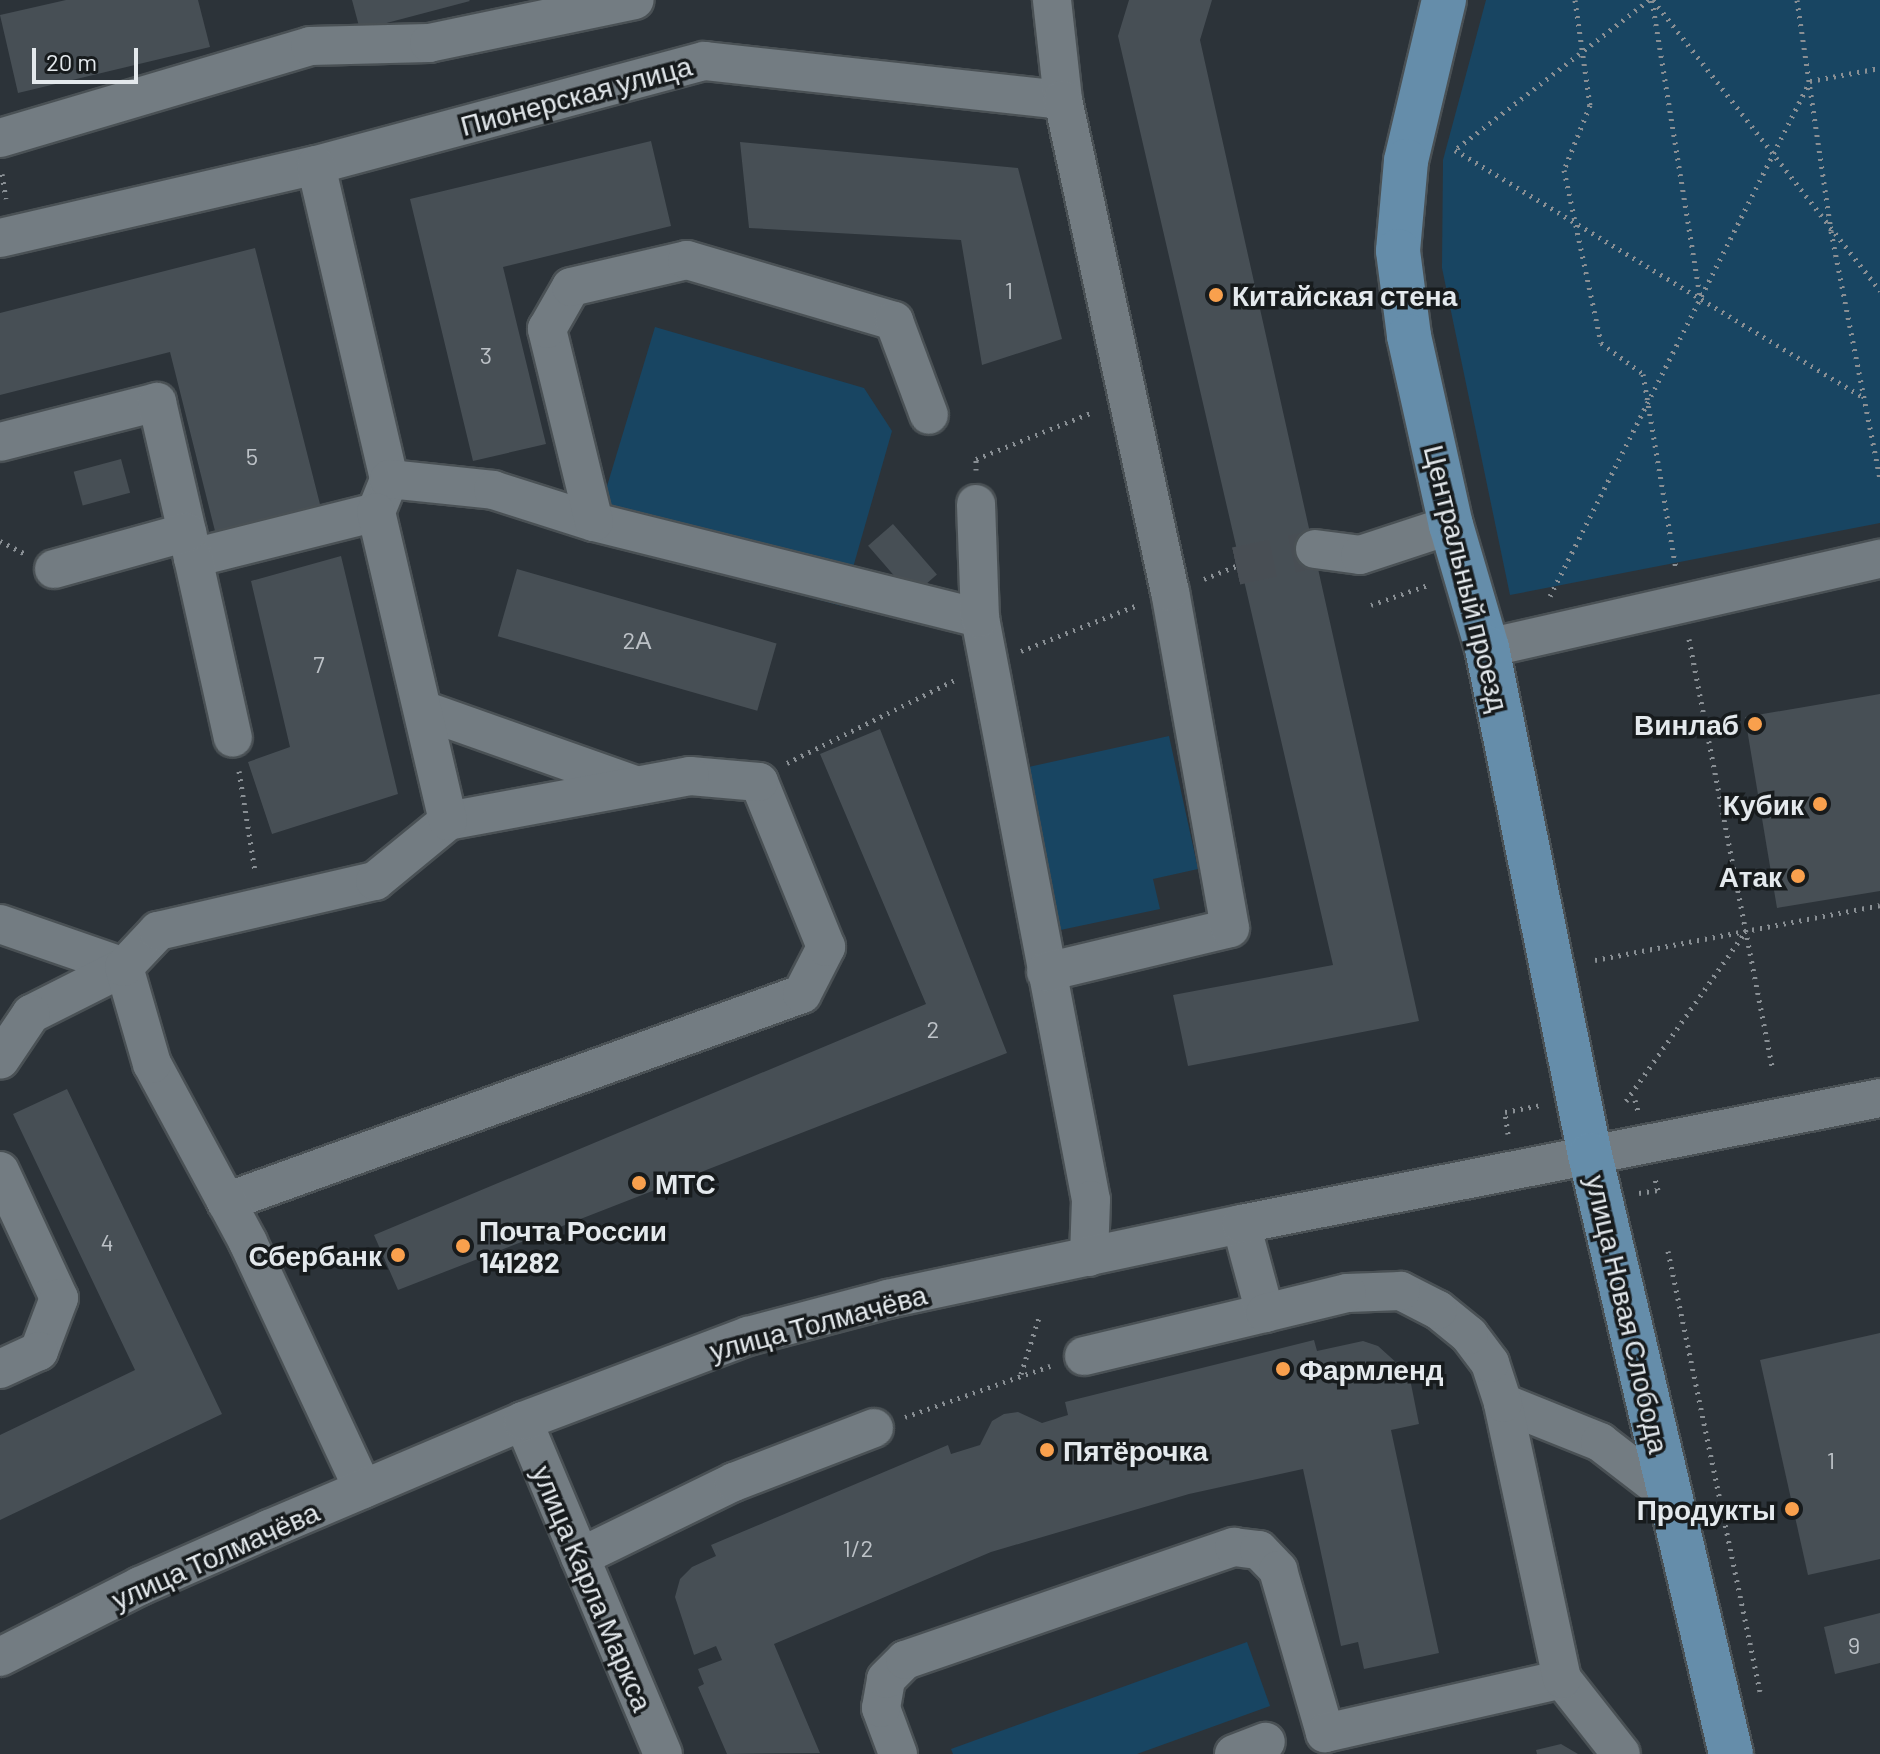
<!DOCTYPE html>
<html>
<head>
<meta charset="utf-8">
<style>
  body { margin:0 }
  #map { position:relative; width:1880px; height:1754px; overflow:hidden; background:#2c3339; font-family:Barlow,sans-serif }
  div>[style] { position:absolute }
  [style*='--x'] { left:calc(var(--x)*1px); top:calc(var(--y)*1px); width:calc(var(--w)*1px); rotate:calc(var(--a)*1deg) }
  .green>* { inset:0; background:#184562 }
  .building>* { inset:0; background:#474f55; transform-origin:0 0 }
  .minor-tunnel>* { height:38px; margin-top:-19px; transform-origin:0; background:repeating-linear-gradient(90deg,#484e54 0 38px,transparent 0 57px) }
  .path>* { height:5px; margin-top:-2.5px; transform-origin:0; background:repeating-linear-gradient(90deg,#898f94 0 2px,transparent 0 8px) }
  .roads { filter:drop-shadow(2px 0 #4a5155) drop-shadow(-2px 0 #4a5155) drop-shadow(0 2px #4a5155) drop-shadow(0 -2px #4a5155) }
  .minor>* { height:38px; margin:-19px; padding:0 19px; transform-origin:19px; border-radius:19px; background:#737c82 }
  .major>* { height:44px; margin:-22px; padding:0 22px; transform-origin:22px; border-radius:22px; background:#658daa }
  .dots>* { width:22px; height:22px; translate:-50% -50%; box-sizing:border-box; border:4px solid #171b1d; border-radius:50% }
  span { translate:-50% -50%; white-space:nowrap; text-align:center; line-height:1.15; -webkit-text-stroke:7px #171b1d; paint-order:stroke }
  .number-label { font-size:24px; color:#bdc2c7 }
  .number-label span { -webkit-text-stroke-width:0 }
  .street-label { font-size:28px; color:#e4e9ed }
  .poi-label { font-size:28px; color:#e4e9ed; font-weight:700 }
  .left { translate:0 -50%; text-align:left }
  .right { translate:-100% -50%; text-align:right }
  .scale { position:absolute; left:32px; top:48px; width:106px; height:36px; box-sizing:border-box; border:4px solid #e4e9ed; border-top:0; padding-left:10px; font-size:24px; line-height:28px; white-space:nowrap; color:#e4e9ed; -webkit-text-stroke:6px #171b1d; paint-order:stroke }
</style>
</head>
<body>
<div id="map">
  <div class="green">
    <i style="clip-path:polygon(1486px 0,1880px 0,1880px 523px,1510px 595px,1442px 268px,1443px 160px)"></i>
    <i style="clip-path:polygon(655px 327px,864px 388px,892px 431px,842px 606px,629px 549px,601px 506px)"></i>
    <i style="clip-path:polygon(1169px 736px,1198px 869px,1153px 879px,1160px 909px,1051px 932px,1015px 770px)"></i>
    <i style="clip-path:polygon(1247px 1642px,1270px 1706px,1137px 1754px,953px 1754px,951px 1749px)"></i>
  </div>
  <div class="building">
    <i style="clip-path:polygon(66px 0,198px 0,210px 47px,18px 93px,0 15px)"></i>
    <i style="clip-path:polygon(352px 0,469px 0,470px 1px,360px 30px)"></i>
    <i style="clip-path:polygon(1129px 0,1212px 0,1200px 40px,1419px 1021px,1188px 1066px,1173px 995px,1333px 965px,1118px 36px)"></i>
    <i style="clip-path:polygon(651px 141px,671px 226px,503px 267px,546px 444px,473px 461px,410px 199px)"></i>
    <i style="clip-path:polygon(740px 142px,1018px 168px,1062px 339px,982px 365px,961px 240px,749px 228px)"></i>
    <i style="clip-path:polygon(255px 248px,323px 516px,218px 543px,170px 352px,0 395px,0 313px)"></i>
    <i style="left:121px;top:459px;width:35px;height:49px;rotate:75deg"></i>
    <i style="left:893px;top:524px;width:67px;height:33px;rotate:49deg"></i>
    <i style="clip-path:polygon(341px 556px,398px 794px,272px 834px,248px 762px,290px 747px,251px 581px)"></i>
    <i style="left:517px;top:569px;width:270px;height:70px;rotate:16deg"></i>
    <i style="clip-path:polygon(1880px 694px,1880px 891px,1777px 908px,1745px 717px)"></i>
    <i style="clip-path:polygon(880px 729px,1007px 1053px,398px 1290px,374px 1235px,926px 1004px,820px 754px)"></i>
    <i style="clip-path:polygon(67px 1089px,222px 1414px,0 1520px,0 1435px,135px 1370px,13px 1114px)"></i>
    <i style="clip-path:polygon(1880px 1333px,1880px 1559px,1808px 1575px,1760px 1360px)"></i>
    <i style="clip-path:polygon(1314px 1340px,1317px 1351px,1363px 1341px,1378px 1346px,1409px 1374px,1419px 1424px,1391px 1430px,1439px 1653px,1364px 1669px,1358px 1642px,1341px 1646px,1303px 1469px,1189px 1494px,991px 1552px,774px 1644px,820px 1753px,727px 1754px,698px 1687px,704px 1684px,698px 1669px,722px 1660px,716px 1646px,694px 1655px,675px 1597px,680px 1579px,692px 1567px,716px 1556px,711px 1545px,948px 1445px,951px 1454px,980px 1445px,992px 1421px,1004px 1414px,1018px 1412px,1042px 1423px,1068px 1415px,1065px 1402px)"></i>
    <i style="clip-path:polygon(1880px 1613px,1880px 1663px,1835px 1674px,1824px 1627px)"></i>
    <i style="clip-path:polygon(1561px 1744px,1578px 1754px,1537px 1754px,1536px 1750px)"></i>
  </div>
  <div class="minor-tunnel">
    <i style="--x:1236;--y:566;--w:81;--a:-12.1"></i>
  </div>
  <div class="path">
    <i style="--x:1575;--y:0;--w:106;--a:81.9"></i>
    <i style="--x:1590;--y:105;--w:70;--a:111.8"></i>
    <i style="--x:1564;--y:170;--w:177;--a:77.9"></i>
    <i style="--x:1601;--y:343;--w:52;--a:36.4"></i>
    <i style="--x:1643;--y:374;--w:199;--a:80.4"></i>
    <i style="--x:1649;--y:0;--w:245;--a:142.3"></i>
    <i style="--x:1455;--y:150;--w:477;--a:31.2"></i>
    <i style="--x:1652;--y:0;--w:301;--a:80.8"></i>
    <i style="--x:1653;--y:0;--w:369;--a:52"></i>
    <i style="--x:1797;--y:0;--w:233;--a:81.6"></i>
    <i style="--x:1831;--y:231;--w:252;--a:78.8"></i>
    <i style="--x:2;--y:174;--w:25;--a:81"></i>
    <i style="--x:976;--y:470;--w:11;--a:-90"></i>
    <i style="--x:976;--y:459;--w:126;--a:-21.9"></i>
    <i style="--x:0;--y:541;--w:27;--a:27"></i>
    <i style="--x:1204;--y:579;--w:35;--a:-22"></i>
    <i style="--x:1550;--y:596;--w:577;--a:-63.21"></i>
    <i style="--x:1810;--y:81;--w:71;--a:-10.5"></i>
    <i style="--x:1371;--y:605;--w:60;--a:-19.3"></i>
    <i style="--x:1689;--y:639;--w:435;--a:79"></i>
    <i style="--x:1021;--y:651;--w:123;--a:-21.5"></i>
    <i style="--x:787;--y:763;--w:190;--a:-26.3"></i>
    <i style="--x:239;--y:771;--w:101;--a:80.9"></i>
    <i style="--x:1595;--y:960;--w:290;--a:-10.9"></i>
    <i style="--x:1635;--y:1100;--w:11;--a:75"></i>
    <i style="--x:1626;--y:1101;--w:208;--a:-54.8"></i>
    <i style="--x:1508;--y:1134;--w:22;--a:-98"></i>
    <i style="--x:1505;--y:1112;--w:36;--a:-11"></i>
    <i style="--x:1639;--y:1193;--w:19;--a:-9"></i>
    <i style="--x:1658;--y:1190;--w:11;--a:-105"></i>
    <i style="--x:1668;--y:1251;--w:450;--a:78.2"></i>
    <i style="--x:1021;--y:1374;--w:63;--a:-72.4"></i>
    <i style="--x:905;--y:1417;--w:154;--a:-19.4"></i>
  </div>
  <div class="roads">
    <div class="minor">
      <i style="--x:0;--y:138;--w:323;--a:-16.5"></i>
      <i style="--x:310;--y:46;--w:119;--a:-1.4"></i>
      <i style="--x:429;--y:43;--w:210;--a:-11.8"></i>
      <i style="--x:0;--y:238;--w:324;--a:-13"></i>
      <i style="--x:316;--y:165;--w:402;--a:-15"></i>
      <i style="--x:704;--y:61;--w:361;--a:6.2"></i>
      <i style="--x:1063;--y:100;--w:101;--a:-96.3"></i>
      <i style="--x:0;--y:442;--w:162;--a:-14.3"></i>
      <i style="--x:157;--y:402;--w:160;--a:77"></i>
      <i style="--x:193;--y:558;--w:189;--a:-14.1"></i>
      <i style="--x:376;--y:512;--w:35;--a:-68"></i>
      <i style="--x:389;--y:479;--w:322;--a:-103.1"></i>
      <i style="--x:389;--y:479;--w:105;--a:6"></i>
      <i style="--x:493;--y:490;--w:106;--a:17.6"></i>
      <i style="--x:594;--y:522;--w:398;--a:14"></i>
      <i style="--x:980;--y:618;--w:592;--a:79.2"></i>
      <i style="--x:1091;--y:1200;--w:57;--a:92"></i>
      <i style="--x:976;--y:504;--w:114;--a:88"></i>
      <i style="--x:594;--y:522;--w:199;--a:-103.7"></i>
      <i style="--x:547;--y:329;--w:48;--a:-60.3"></i>
      <i style="--x:571;--y:287;--w:119;--a:-13.1"></i>
      <i style="--x:687;--y:260;--w:216;--a:16.4"></i>
      <i style="--x:894;--y:321;--w:100;--a:69.6"></i>
      <i style="--x:1315;--y:549;--w:45;--a:7.6"></i>
      <i style="--x:1360;--y:555;--w:96;--a:-18.2"></i>
      <i style="--x:193;--y:558;--w:184;--a:77.5"></i>
      <i style="--x:54;--y:569;--w:138;--a:-15.5"></i>
      <i style="--x:1487;--y:648;--w:403;--a:-12.8"></i>
      <i style="--x:423;--y:710;--w:225;--a:19.5"></i>
      <i style="--x:0;--y:924;--w:131;--a:19.1"></i>
      <i style="--x:124;--y:967;--w:104;--a:153.2"></i>
      <i style="--x:31;--y:1014;--w:55;--a:124"></i>
      <i style="--x:1046;--y:972;--w:189;--a:-13.4"></i>
      <i style="--x:1230;--y:928;--w:341;--a:-100.1"></i>
      <i style="--x:1170;--y:592;--w:504;--a:-102.27"></i>
      <i style="--x:0;--y:1171;--w:140;--a:65.1"></i>
      <i style="--x:59;--y:1298;--w:57;--a:110.7"></i>
      <i style="--x:39;--y:1351;--w:43;--a:155.2"></i>
      <i style="--x:226;--y:1202;--w:612;--a:-19.86"></i>
      <i style="--x:802;--y:994;--w:53;--a:-62.9"></i>
      <i style="--x:826;--y:947;--w:178;--a:-112.1"></i>
      <i style="--x:759;--y:782;--w:69;--a:-175"></i>
      <i style="--x:690;--y:776;--w:246;--a:169.5"></i>
      <i style="--x:1084;--y:1356;--w:186;--a:-13.4"></i>
      <i style="--x:1265;--y:1313;--w:92;--a:-105.1"></i>
      <i style="--x:1503;--y:1403;--w:105;--a:21.9"></i>
      <i style="--x:1600;--y:1442;--w:88;--a:37.6"></i>
      <i style="--x:523;--y:1421;--w:361;--a:67.2"></i>
      <i style="--x:363;--y:1489;--w:272;--a:-115"></i>
      <i style="--x:248;--y:1242;--w:202;--a:-118.3"></i>
      <i style="--x:152;--y:1064;--w:101;--a:-106.1"></i>
      <i style="--x:124;--y:967;--w:50;--a:-46.6"></i>
      <i style="--x:158;--y:931;--w:223;--a:-13"></i>
      <i style="--x:375;--y:881;--w:94;--a:-39.4"></i>
      <i style="--x:448;--y:821;--w:317;--a:-103.1"></i>
      <i style="--x:580;--y:1557;--w:171;--a:-26"></i>
      <i style="--x:734;--y:1482;--w:150;--a:-21.1"></i>
      <i style="--x:0;--y:1657;--w:157;--a:-26.9"></i>
      <i style="--x:140;--y:1586;--w:141;--a:-23.8"></i>
      <i style="--x:269;--y:1529;--w:276;--a:-23"></i>
      <i style="--x:523;--y:1421;--w:241;--a:-20.7"></i>
      <i style="--x:748;--y:1336;--w:145;--a:-14.8"></i>
      <i style="--x:888;--y:1299;--w:361;--a:-12"></i>
      <i style="--x:1241;--y:1224;--w:651;--a:-11.15"></i>
      <i style="--x:1562;--y:1679;--w:95;--a:51.8"></i>
      <i style="--x:898;--y:1754;--w:49;--a:-110.3"></i>
      <i style="--x:881;--y:1708;--w:29;--a:-80"></i>
      <i style="--x:886;--y:1679;--w:27;--a:-45"></i>
      <i style="--x:905;--y:1660;--w:348;--a:-19"></i>
      <i style="--x:1234;--y:1547;--w:25;--a:7"></i>
      <i style="--x:1259;--y:1550;--w:28;--a:46"></i>
      <i style="--x:1278;--y:1570;--w:170;--a:73.9"></i>
      <i style="--x:1325;--y:1733;--w:243;--a:-12.8"></i>
      <i style="--x:1562;--y:1679;--w:282;--a:-102.1"></i>
      <i style="--x:1503;--y:1403;--w:42;--a:-108"></i>
      <i style="--x:1490;--y:1363;--w:35;--a:-127"></i>
      <i style="--x:1469;--y:1335;--w:40;--a:-141"></i>
      <i style="--x:1438;--y:1310;--w:42;--a:-152.8"></i>
      <i style="--x:1401;--y:1291;--w:54;--a:177.9"></i>
      <i style="--x:1347;--y:1293;--w:84;--a:166.3"></i>
      <i style="--x:1234;--y:1754;--w:34;--a:-21"></i>
    </div>
    <div class="major">
      <i style="--x:1444;--y:0;--w:165;--a:103.3"></i>
      <i style="--x:1406;--y:161;--w:90;--a:95.1"></i>
      <i style="--x:1398;--y:251;--w:86;--a:82.6"></i>
      <i style="--x:1409;--y:336;--w:194;--a:77.5"></i>
      <i style="--x:1451;--y:525;--w:128;--a:73.7"></i>
      <i style="--x:1487;--y:648;--w:517;--a:78.52"></i>
      <i style="--x:1590;--y:1155;--w:615;--a:76.75"></i>
    </div>
  </div>
  <div class="dots">
    <i style="left:1216px;top:295px;background:#f9a04d"></i>
    <i style="left:1755px;top:724px;background:#f9a04d"></i>
    <i style="left:1820px;top:804px;background:#f9a04d"></i>
    <i style="left:1798px;top:876px;background:#f9a04d"></i>
    <i style="left:639px;top:1183px;background:#f9a04d"></i>
    <i style="left:463px;top:1246px;background:#f9a04d"></i>
    <i style="left:398px;top:1255px;background:#f9a04d"></i>
    <i style="left:1283px;top:1369px;background:#f9a04d"></i>
    <i style="left:1047px;top:1450px;background:#f9a04d"></i>
    <i style="left:1792px;top:1509px;background:#f9a04d"></i>
  </div>
  <div class="number-label">
    <span style="left:1009px;top:290px">1</span>
    <span style="left:486px;top:355px">3</span>
    <span style="left:252px;top:456px">5</span>
    <span style="left:637px;top:640px">2А</span>
    <span style="left:319px;top:664px">7</span>
    <span style="left:933px;top:1029px">2</span>
    <span style="left:107px;top:1242px">4</span>
    <span style="left:1831px;top:1460px">1</span>
    <span style="left:858px;top:1548px">1/2</span>
    <span style="left:1854px;top:1645px">9</span>
  </div>
  <div class="street-label">
    <span style="left:576px;top:95px;rotate:-15deg">Пионерская улица</span>
    <span style="left:1467px;top:578px;rotate:76deg">Центральный проезд</span>
    <span style="left:1628px;top:1314px;rotate:77deg">улица Новая Слобода</span>
    <span style="left:818px;top:1322px;rotate:-15deg">улица Толмачёва</span>
    <span style="left:215px;top:1555px;rotate:-24deg">улица Толмачёва</span>
    <span style="left:593px;top:1588px;rotate:67deg">улица Карла Маркса</span>
  </div>
  <div class="poi-label">
    <span class="left" style="left:1232px;top:295px">Китайская стена</span>
    <span class="right" style="left:1739px;top:724px">Винлаб</span>
    <span class="right" style="left:1804px;top:804px">Кубик</span>
    <span class="right" style="left:1782px;top:876px">Атак</span>
    <span class="left" style="left:655px;top:1183px">МТС</span>
    <span class="left" style="left:479px;top:1246px">Почта России<br>141282</span>
    <span class="right" style="left:382px;top:1255px">Сбербанк</span>
    <span class="left" style="left:1299px;top:1369px">Фармленд</span>
    <span class="left" style="left:1063px;top:1450px">Пятёрочка</span>
    <span class="right" style="left:1776px;top:1509px">Продукты</span>
  </div>
  <div class="scale">20 m</div>
</div>
</body>
</html>
